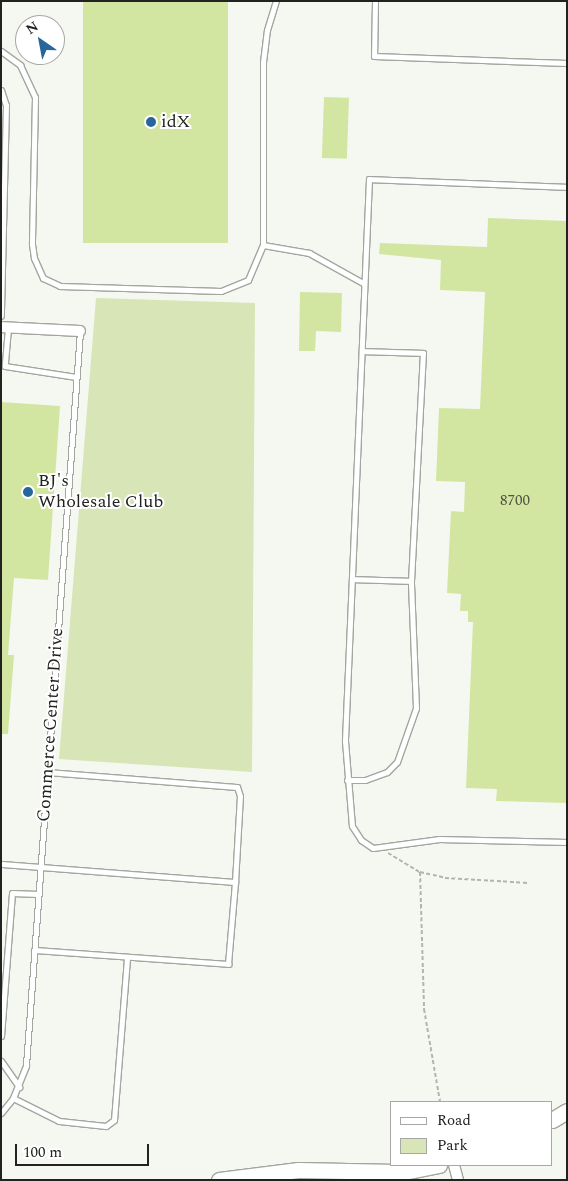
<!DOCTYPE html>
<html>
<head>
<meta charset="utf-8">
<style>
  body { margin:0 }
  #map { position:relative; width:568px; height:1181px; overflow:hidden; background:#f5f8f0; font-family:Spectral,serif }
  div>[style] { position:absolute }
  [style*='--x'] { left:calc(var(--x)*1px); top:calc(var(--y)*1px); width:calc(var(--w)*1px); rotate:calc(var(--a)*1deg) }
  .green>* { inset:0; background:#d7e5b7 }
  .building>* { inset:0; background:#d2e6a1; transform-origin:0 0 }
  .path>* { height:2px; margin-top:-1px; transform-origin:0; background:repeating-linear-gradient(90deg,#b2b4ae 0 4px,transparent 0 6.5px) }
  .roads { filter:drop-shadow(1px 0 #a3a69f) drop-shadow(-1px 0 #a3a69f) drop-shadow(0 1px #a3a69f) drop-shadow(0 -1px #a3a69f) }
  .lane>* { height:5px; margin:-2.5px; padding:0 2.5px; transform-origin:2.5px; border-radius:2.5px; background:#fff }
  .street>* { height:10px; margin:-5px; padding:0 5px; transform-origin:5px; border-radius:5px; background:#fff }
  .secondary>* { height:15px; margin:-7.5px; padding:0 7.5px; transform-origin:7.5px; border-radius:7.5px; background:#fff }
  .dots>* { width:14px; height:14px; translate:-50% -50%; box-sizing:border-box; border:2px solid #fff; border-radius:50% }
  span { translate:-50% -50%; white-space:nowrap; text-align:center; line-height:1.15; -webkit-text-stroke:4px #fff; paint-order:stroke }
  .number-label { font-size:15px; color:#4e5440 }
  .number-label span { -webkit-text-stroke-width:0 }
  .poi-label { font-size:18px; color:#222320 }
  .left { translate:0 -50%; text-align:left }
  .street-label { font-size:18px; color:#222320 }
  .frame { position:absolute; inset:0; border:2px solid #222320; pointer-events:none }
  .legend { position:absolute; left:390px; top:1101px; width:162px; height:65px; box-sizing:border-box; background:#fff; border:1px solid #a7a7a6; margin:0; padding:6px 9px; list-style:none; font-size:15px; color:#222320 }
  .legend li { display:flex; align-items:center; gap:10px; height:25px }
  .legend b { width:25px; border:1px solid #a7a7a6 }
  .north { position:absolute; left:15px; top:15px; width:50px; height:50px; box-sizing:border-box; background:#fff; border:1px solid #a7a7a6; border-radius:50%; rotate:327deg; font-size:14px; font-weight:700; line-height:20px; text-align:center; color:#222320 }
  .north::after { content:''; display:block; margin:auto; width:18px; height:22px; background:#27669d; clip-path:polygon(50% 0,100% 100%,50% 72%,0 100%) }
  .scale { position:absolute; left:15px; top:1144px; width:134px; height:22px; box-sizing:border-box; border:2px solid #222320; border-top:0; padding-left:6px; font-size:15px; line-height:18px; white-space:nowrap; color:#222320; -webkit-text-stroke:4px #fff; paint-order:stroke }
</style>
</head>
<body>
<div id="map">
  <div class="green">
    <i style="clip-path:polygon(96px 298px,255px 303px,252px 772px,59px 759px)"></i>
  </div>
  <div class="building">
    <i style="left:83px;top:1px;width:145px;height:242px"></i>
    <i style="left:324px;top:97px;width:25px;height:61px;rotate:2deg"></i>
    <i style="clip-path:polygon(488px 218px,567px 221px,567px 803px,496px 801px,497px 789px,466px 788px,473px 622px,468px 622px,468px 611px,460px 611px,461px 594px,447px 593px,451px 511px,464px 512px,465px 482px,436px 481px,439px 408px,480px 409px,485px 292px,440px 290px,441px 260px,379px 254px,380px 243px,487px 247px)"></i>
    <i style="clip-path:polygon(300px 292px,342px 293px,341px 332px,316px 331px,315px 351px,299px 351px)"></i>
    <i style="clip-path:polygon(1px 402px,60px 406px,48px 580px,14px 578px,8px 655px,14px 655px,8px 734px,1px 734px)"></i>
  </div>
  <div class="path">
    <i style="--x:388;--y:853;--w:37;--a:31"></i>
    <i style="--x:420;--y:872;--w:26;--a:13"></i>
    <i style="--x:445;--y:878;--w:83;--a:3.4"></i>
    <i style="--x:420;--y:872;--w:137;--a:88.3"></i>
    <i style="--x:424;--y:1009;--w:94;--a:80.2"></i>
  </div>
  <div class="roads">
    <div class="lane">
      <i style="--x:375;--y:1;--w:55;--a:91"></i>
      <i style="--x:374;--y:56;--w:193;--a:2.1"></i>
      <i style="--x:1;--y:51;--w:24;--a:36"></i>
      <i style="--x:20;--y:65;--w:35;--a:65"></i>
      <i style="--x:35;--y:97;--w:147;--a:91.2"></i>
      <i style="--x:32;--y:244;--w:14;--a:82"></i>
      <i style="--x:34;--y:258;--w:22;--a:66"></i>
      <i style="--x:43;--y:278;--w:19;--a:25"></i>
      <i style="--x:60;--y:286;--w:161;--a:1.8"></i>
      <i style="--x:221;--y:291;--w:29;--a:-22"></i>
      <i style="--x:248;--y:280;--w:38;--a:-67"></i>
      <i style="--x:263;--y:245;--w:183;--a:-90"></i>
      <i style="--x:263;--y:62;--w:32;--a:-83"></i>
      <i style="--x:267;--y:30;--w:30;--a:-73"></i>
      <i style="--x:1;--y:90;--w:16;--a:72"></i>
      <i style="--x:6;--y:105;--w:211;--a:91.4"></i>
      <i style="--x:567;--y:187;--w:198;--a:-177.7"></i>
      <i style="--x:369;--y:179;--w:563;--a:92.45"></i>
      <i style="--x:345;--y:741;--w:85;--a:85.3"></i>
      <i style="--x:352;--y:826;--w:17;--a:57"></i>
      <i style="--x:361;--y:840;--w:14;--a:34"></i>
      <i style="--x:373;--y:848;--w:67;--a:-7.8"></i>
      <i style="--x:439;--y:839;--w:128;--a:1.3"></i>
      <i style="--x:263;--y:245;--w:47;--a:9.9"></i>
      <i style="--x:309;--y:253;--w:62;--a:29.1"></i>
      <i style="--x:8;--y:328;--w:38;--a:95"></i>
      <i style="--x:5;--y:366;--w:72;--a:8.8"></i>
      <i style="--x:352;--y:579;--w:59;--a:1.9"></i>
      <i style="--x:347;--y:780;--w:18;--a:0"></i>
      <i style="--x:365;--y:780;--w:23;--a:-20"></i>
      <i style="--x:387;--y:772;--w:14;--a:-45"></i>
      <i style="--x:397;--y:762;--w:57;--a:-70.6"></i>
      <i style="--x:416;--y:708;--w:127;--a:-92.3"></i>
      <i style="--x:411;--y:581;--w:228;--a:-87"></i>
      <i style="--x:423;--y:353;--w:61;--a:-178.1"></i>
      <i style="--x:1;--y:864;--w:235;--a:4.4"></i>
      <i style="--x:34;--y:950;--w:195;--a:4.1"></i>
      <i style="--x:228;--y:964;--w:82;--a:-85.1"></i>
      <i style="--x:235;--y:882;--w:86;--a:-86.7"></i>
      <i style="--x:240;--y:796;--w:9;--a:-108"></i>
      <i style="--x:237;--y:787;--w:191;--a:-175.5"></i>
      <i style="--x:1;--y:1036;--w:143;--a:-85.6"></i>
      <i style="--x:12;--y:893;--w:26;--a:2"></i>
      <i style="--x:1;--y:1061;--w:32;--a:55"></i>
      <i style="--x:13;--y:1098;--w:51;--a:26.6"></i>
      <i style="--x:59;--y:1121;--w:47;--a:6.1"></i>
      <i style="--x:106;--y:1126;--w:10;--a:-37"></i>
      <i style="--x:114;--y:1120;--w:163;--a:-85.4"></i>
      <i style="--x:1;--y:1113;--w:19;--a:-51"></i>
      <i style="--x:13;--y:1098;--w:35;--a:-68"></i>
      <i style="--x:26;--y:1065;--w:736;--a:-85.79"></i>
    </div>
    <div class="street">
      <i style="--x:1;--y:327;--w:79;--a:2.9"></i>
      <i style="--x:454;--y:1165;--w:16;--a:75"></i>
    </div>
    <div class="secondary">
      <i style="--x:552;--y:1120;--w:17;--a:-31"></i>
      <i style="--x:389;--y:1175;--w:51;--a:-11.3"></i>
      <i style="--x:219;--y:1180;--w:80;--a:-7.2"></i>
      <i style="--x:298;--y:1170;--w:100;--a:1.1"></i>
    </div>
  </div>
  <div class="dots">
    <i style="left:151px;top:122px;background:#27669d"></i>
    <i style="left:28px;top:492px;background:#27669d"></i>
  </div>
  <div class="number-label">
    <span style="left:515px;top:501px">8700</span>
  </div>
  <div class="poi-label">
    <span class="left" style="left:161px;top:122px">idX</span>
    <span class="left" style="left:38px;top:492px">BJ's<br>Wholesale Club</span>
  </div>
  <div class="street-label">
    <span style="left:51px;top:725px;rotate:-86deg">Commerce Center Drive</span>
  </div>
  <div class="frame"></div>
  <ul class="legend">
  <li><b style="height:6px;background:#fff"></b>Road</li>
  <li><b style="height:14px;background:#d7e5b7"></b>Park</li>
  </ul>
  <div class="north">N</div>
  <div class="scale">100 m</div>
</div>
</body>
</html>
